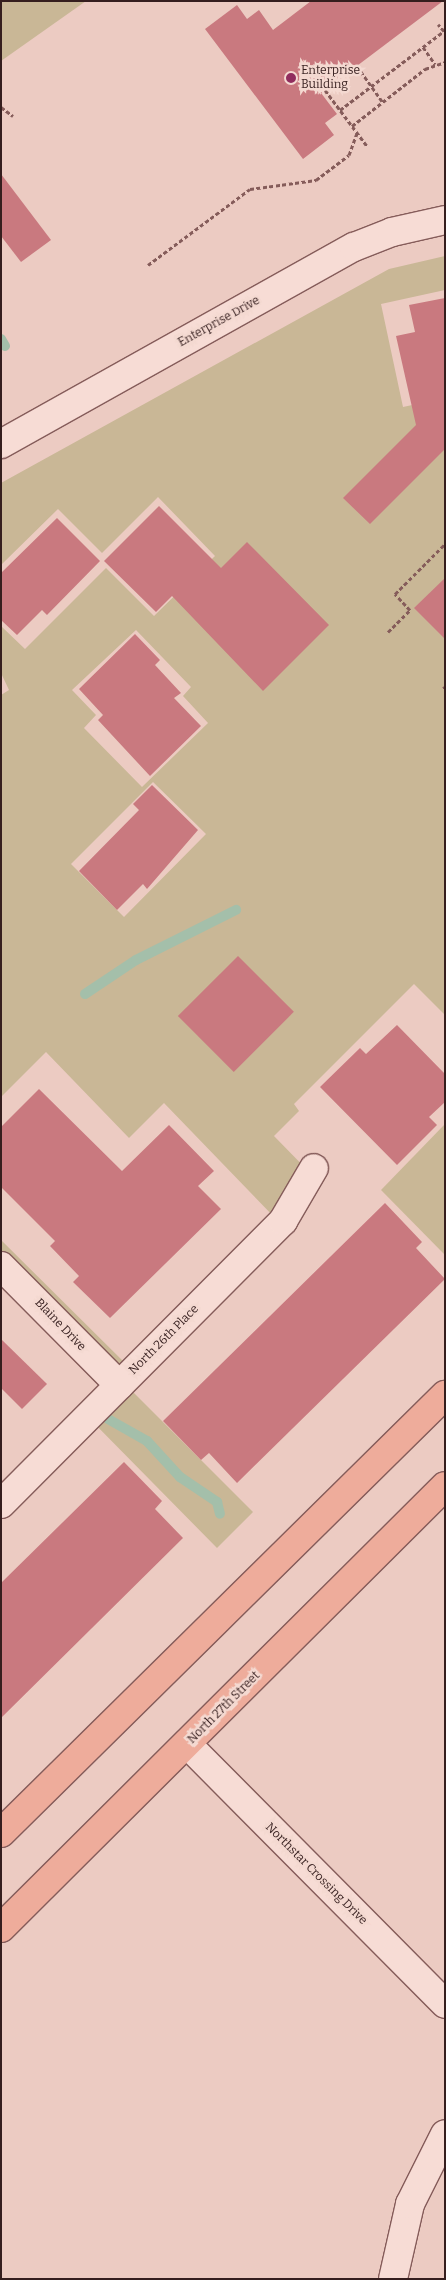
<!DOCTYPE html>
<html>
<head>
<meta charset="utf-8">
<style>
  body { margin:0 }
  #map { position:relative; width:446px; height:2280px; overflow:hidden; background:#eccbc2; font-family:Bitter,serif }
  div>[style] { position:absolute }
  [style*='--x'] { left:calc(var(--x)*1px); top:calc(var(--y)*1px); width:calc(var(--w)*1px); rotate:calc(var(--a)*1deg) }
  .green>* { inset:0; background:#c9b796 }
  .stream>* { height:10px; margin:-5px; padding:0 5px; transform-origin:5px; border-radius:5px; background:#a4bfaa }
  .building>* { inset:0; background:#c9797f; transform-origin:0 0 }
  .path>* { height:3px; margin-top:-1.5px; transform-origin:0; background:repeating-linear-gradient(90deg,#855c5a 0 4px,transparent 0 6.5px) }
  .roads { filter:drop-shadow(1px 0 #855c5a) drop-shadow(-1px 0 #855c5a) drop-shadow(0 1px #855c5a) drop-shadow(0 -1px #855c5a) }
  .minor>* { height:28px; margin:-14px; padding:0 14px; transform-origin:14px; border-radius:14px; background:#f7dcd5 }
  .major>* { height:28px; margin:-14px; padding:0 14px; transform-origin:14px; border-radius:14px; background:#eeac9b }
  .dots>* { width:14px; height:14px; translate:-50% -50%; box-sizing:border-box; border:2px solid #f4d9d1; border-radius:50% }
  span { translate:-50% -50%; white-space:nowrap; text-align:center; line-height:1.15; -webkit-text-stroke:5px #f4d9d1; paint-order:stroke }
  .poi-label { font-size:12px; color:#351e1e }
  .left { translate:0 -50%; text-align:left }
  .street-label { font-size:12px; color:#351e1e }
  .frame { position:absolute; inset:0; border:2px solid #351e1e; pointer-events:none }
</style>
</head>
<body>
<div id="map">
  <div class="green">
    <i style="clip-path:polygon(1px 1px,86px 1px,1px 61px)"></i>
    <i style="clip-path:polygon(evenodd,445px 256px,445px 290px,381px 304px,403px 407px,445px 398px,445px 1015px,414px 984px,294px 1104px,299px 1111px,274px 1136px,317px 1180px,277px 1220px,164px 1103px,129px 1138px,46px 1052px,1px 1097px,1px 695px,9px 690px,1px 673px,1px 626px,25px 649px,106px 568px,154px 616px,215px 556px,158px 497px,102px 553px,58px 509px,1px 565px,1px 483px,389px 269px,445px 256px,136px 630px,191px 687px,183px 696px,208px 723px,142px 787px,84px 728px,96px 715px,72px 690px,136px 630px,445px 256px,153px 782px,206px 834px,124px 917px,71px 864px,153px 782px)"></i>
    <i style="clip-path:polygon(445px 1124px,445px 1255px,381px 1190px)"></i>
    <i style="clip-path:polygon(1px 1240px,132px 1370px,122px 1381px,253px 1512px,217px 1548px,86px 1415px,108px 1393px,1px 1284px)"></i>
  </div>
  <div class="stream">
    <i style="--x:1;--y:339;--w:8;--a:60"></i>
    <i style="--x:85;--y:994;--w:61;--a:-33.7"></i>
    <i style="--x:136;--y:960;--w:112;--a:-26.6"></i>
    <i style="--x:108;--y:1419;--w:45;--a:29.4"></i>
    <i style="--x:147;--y:1441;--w:49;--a:47.5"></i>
    <i style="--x:180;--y:1477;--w:45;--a:34"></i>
    <i style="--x:217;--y:1502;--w:12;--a:76"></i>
  </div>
  <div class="building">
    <i style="clip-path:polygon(311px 1px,443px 1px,321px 93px,337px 114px,325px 123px,334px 135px,303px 159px,205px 29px,237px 5px,247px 19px,259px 10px,273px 30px)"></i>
    <i style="clip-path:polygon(1px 174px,51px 240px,21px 262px,1px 236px)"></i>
    <i style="clip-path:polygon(445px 298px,445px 449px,370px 524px,343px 498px,416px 425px,396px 336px,415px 332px,409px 305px)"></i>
    <i style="clip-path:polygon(159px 506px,221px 568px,247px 542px,329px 625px,263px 691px,172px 596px,156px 612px,104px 561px)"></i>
    <i style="clip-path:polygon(57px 518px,100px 561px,47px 615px,42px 610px,17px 635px,1px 620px,1px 573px)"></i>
    <i style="clip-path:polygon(445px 578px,445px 639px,414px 608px)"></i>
    <i style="clip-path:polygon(135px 634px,160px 660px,155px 665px,181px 693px,174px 698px,201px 726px,150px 776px,98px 720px,103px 715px,79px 689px)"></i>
    <i style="clip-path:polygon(152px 785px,198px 830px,147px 889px,143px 884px,117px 910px,79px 871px,139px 810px,133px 804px)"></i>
    <i style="left:238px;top:956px;width:79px;height:85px;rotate:45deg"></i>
    <i style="clip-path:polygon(397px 1025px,445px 1074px,445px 1102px,429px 1117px,437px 1125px,397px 1165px,320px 1087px,360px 1048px,366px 1054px)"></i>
    <i style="clip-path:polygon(39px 1089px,122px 1171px,169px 1125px,214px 1171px,198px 1186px,221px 1209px,110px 1318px,73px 1282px,79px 1276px,50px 1246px,55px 1241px,1px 1187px,1px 1127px)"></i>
    <i style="clip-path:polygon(385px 1203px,422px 1242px,416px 1248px,445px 1279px,237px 1483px,209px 1453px,201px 1460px,163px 1421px)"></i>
    <i style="clip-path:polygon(1px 1339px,47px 1384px,22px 1409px,1px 1388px)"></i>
    <i style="clip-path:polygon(124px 1462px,162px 1501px,155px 1509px,183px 1538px,1px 1718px,1px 1583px)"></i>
  </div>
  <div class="path">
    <i style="--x:423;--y:47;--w:21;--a:55"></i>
    <i style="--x:357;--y:66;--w:43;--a:54.5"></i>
    <i style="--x:325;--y:90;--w:70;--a:53.1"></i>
    <i style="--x:1;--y:107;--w:15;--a:37"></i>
    <i style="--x:340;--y:110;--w:131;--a:-37.2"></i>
    <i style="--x:444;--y:31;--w:9;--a:-131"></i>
    <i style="--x:352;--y:126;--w:93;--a:-38"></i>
    <i style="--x:425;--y:69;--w:21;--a:-19"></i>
    <i style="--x:148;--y:265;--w:127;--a:-36.7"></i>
    <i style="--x:250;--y:189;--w:67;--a:-7.8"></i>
    <i style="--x:316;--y:180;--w:41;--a:-37.1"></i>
    <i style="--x:349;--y:155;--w:23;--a:-70"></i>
    <i style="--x:388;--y:632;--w:31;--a:-45"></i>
    <i style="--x:410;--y:610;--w:22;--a:-133"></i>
    <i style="--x:395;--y:594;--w:71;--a:-45"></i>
    <i style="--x:443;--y:688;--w:2;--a:-27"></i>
  </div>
  <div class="roads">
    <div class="minor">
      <i style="--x:1;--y:444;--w:404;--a:-29.2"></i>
      <i style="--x:354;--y:247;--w:41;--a:-21.5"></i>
      <i style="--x:392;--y:232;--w:54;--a:-12.8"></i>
      <i style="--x:1;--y:1266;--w:168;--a:45.2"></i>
      <i style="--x:1;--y:1504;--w:400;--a:-45.1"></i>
      <i style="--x:283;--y:1221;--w:61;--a:-59.7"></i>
      <i style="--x:188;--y:1745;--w:365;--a:45.2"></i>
      <i style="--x:393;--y:2279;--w:77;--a:-77.2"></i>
      <i style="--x:410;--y:2204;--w:78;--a:-63.4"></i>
    </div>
    <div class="major">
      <i style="--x:1;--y:1833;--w:624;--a:-44.61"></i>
      <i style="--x:1;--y:1928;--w:626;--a:-44.87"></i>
    </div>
  </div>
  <div class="dots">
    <i style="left:291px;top:78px;background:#912d5e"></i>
  </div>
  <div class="poi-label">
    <span class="left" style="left:301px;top:78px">Enterprise<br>Building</span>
  </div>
  <div class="street-label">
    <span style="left:219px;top:322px;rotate:-29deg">Enterprise Drive</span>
    <span style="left:60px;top:1325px;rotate:46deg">Blaine Drive</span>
    <span style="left:164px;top:1340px;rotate:-45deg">North 26th Place</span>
    <span style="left:224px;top:1708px;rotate:-45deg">North 27th Street</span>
    <span style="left:316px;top:1874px;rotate:45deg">Northstar Crossing Drive</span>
  </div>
  <div class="frame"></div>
</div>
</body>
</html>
